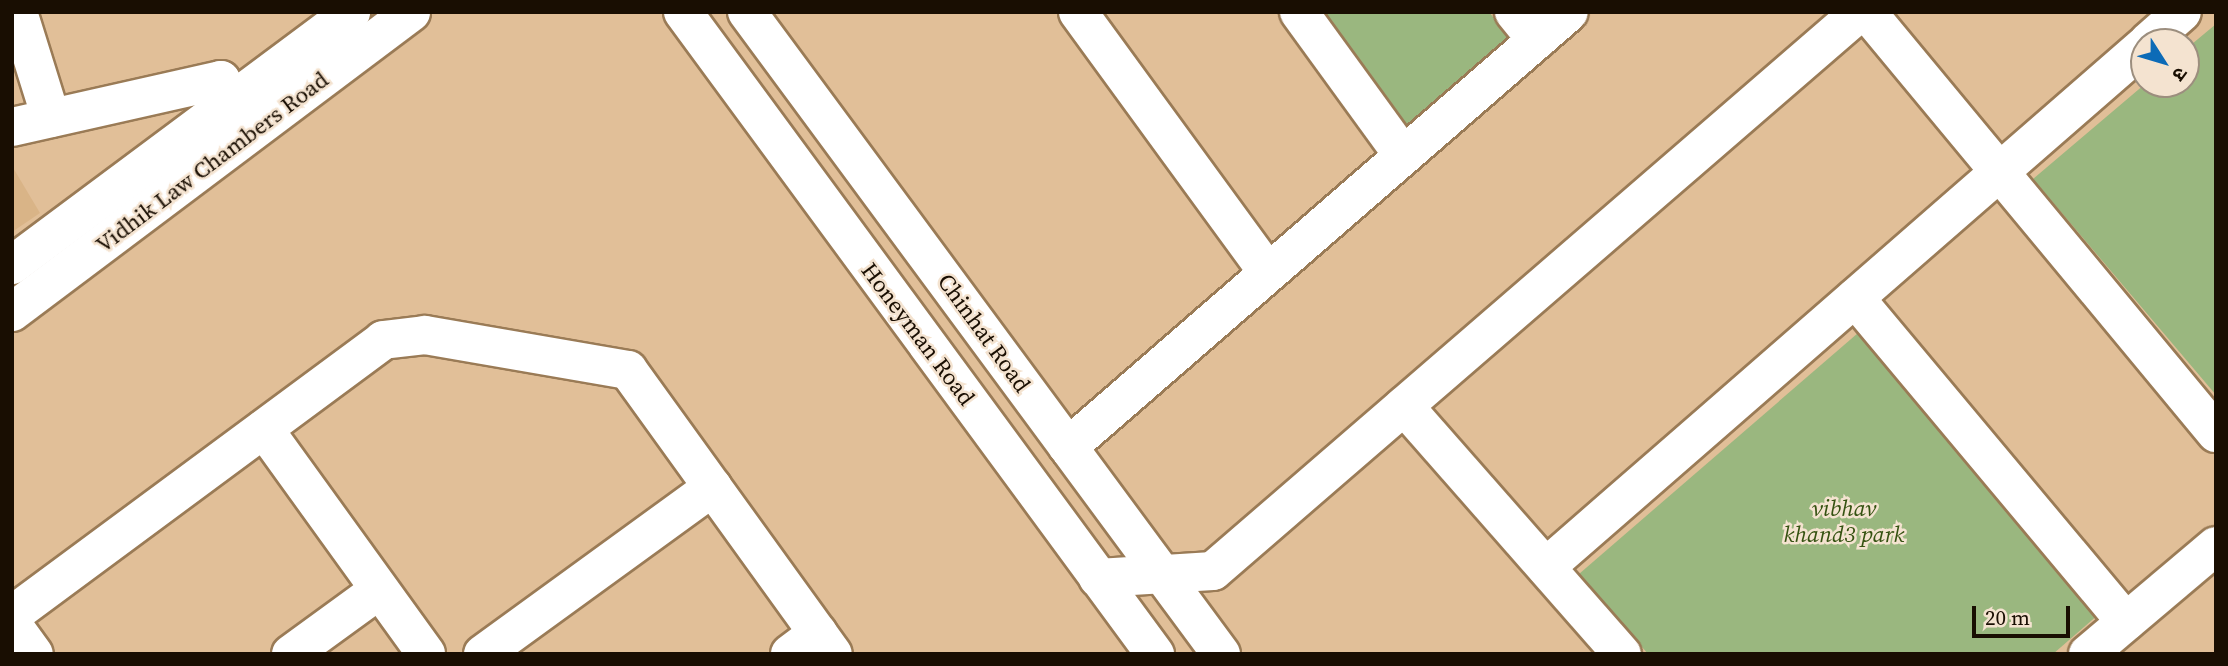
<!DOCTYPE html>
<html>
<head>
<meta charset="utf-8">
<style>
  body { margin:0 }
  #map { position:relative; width:2228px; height:666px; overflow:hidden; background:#e1bf98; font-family:"Source Serif 4","Noto Sans Devanagari",serif }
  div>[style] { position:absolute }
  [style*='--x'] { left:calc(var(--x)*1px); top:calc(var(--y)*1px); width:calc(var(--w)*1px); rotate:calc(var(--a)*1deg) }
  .built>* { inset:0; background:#d9b487 }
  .green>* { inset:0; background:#9ab77f }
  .roads { filter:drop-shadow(2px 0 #9a7b56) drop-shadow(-2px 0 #9a7b56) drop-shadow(0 2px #9a7b56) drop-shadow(0 -2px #9a7b56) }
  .minor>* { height:38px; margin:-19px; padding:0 19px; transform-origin:19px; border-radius:19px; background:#fff }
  span { translate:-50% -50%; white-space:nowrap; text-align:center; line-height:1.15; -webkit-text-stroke:5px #f4e3d0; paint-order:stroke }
  .street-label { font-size:23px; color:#190e02 }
  .park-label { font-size:23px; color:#355211; font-style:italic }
  .frame { position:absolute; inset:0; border:14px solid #190e02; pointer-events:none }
  .north { position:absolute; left:2130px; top:28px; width:70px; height:70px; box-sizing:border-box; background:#f4e3d0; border:2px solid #9c8e7e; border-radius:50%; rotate:127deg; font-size:19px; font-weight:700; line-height:28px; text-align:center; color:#190e02 }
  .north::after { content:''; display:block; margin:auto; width:24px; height:32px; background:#0c6bb7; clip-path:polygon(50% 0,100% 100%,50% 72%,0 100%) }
  .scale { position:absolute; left:1972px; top:606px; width:98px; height:32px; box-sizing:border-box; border:4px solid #190e02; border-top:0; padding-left:9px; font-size:21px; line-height:24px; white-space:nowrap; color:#190e02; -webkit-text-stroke:5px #f4e3d0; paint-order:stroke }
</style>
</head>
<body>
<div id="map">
  <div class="built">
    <i style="clip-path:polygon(12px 166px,40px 213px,12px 232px)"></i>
  </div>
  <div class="green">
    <i style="clip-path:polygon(1324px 12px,1489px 12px,1511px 39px,1409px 128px)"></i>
    <i style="clip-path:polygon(2216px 24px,2216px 395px,2033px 179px,2145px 84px,2186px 84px,2186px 49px)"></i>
    <i style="clip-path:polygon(1858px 333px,2099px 614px,2053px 654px,1648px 654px,1579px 574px)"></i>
  </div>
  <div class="roads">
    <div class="minor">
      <i style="--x:18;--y:12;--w:111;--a:72.7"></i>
      <i style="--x:683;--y:12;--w:797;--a:53.68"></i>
      <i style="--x:747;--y:12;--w:798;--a:53.56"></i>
      <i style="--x:1078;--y:12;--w:321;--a:53.9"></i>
      <i style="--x:1299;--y:12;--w:177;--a:54"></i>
      <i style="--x:1514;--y:12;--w:36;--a:51"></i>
      <i style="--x:1867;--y:12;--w:547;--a:50.34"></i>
      <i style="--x:2148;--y:42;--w:45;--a:-41.4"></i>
      <i style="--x:12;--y:127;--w:214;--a:-12.7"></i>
      <i style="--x:221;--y:80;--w:24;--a:62"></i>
      <i style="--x:12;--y:265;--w:423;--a:-36.7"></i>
      <i style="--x:1855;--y:298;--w:422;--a:50.1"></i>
      <i style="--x:12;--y:312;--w:499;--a:-36.9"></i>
      <i style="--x:1404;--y:406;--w:330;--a:48.7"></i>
      <i style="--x:264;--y:429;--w:277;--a:54.2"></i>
      <i style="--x:1068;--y:447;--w:663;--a:-40.97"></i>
      <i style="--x:1546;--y:567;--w:793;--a:-41.06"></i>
      <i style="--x:1098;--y:578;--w:115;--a:-3.5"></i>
      <i style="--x:1213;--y:571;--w:855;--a:-40.83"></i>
      <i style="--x:12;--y:615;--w:462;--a:-36.5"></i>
      <i style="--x:383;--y:340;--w:42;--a:-6.8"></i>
      <i style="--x:425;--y:335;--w:206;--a:9.8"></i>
      <i style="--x:628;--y:370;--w:350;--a:54.2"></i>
      <i style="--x:12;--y:624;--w:37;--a:54"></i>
      <i style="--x:291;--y:654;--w:109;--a:-36"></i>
      <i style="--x:483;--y:654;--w:284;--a:-36"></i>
      <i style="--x:790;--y:654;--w:35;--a:-37"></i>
      <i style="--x:2088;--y:654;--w:167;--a:-40.2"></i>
    </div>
  </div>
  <div class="street-label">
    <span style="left:212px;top:162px;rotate:-37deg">Vidhik Law Chambers Road</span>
    <span style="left:984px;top:333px;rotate:54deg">Chinhat Road</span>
    <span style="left:918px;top:334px;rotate:53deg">Honeyman Road</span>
  </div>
  <div class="park-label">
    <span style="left:1844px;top:521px">vibhav<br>khand3 park</span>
  </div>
  <div class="frame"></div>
  <div class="north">उ</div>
  <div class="scale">20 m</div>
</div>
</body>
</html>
